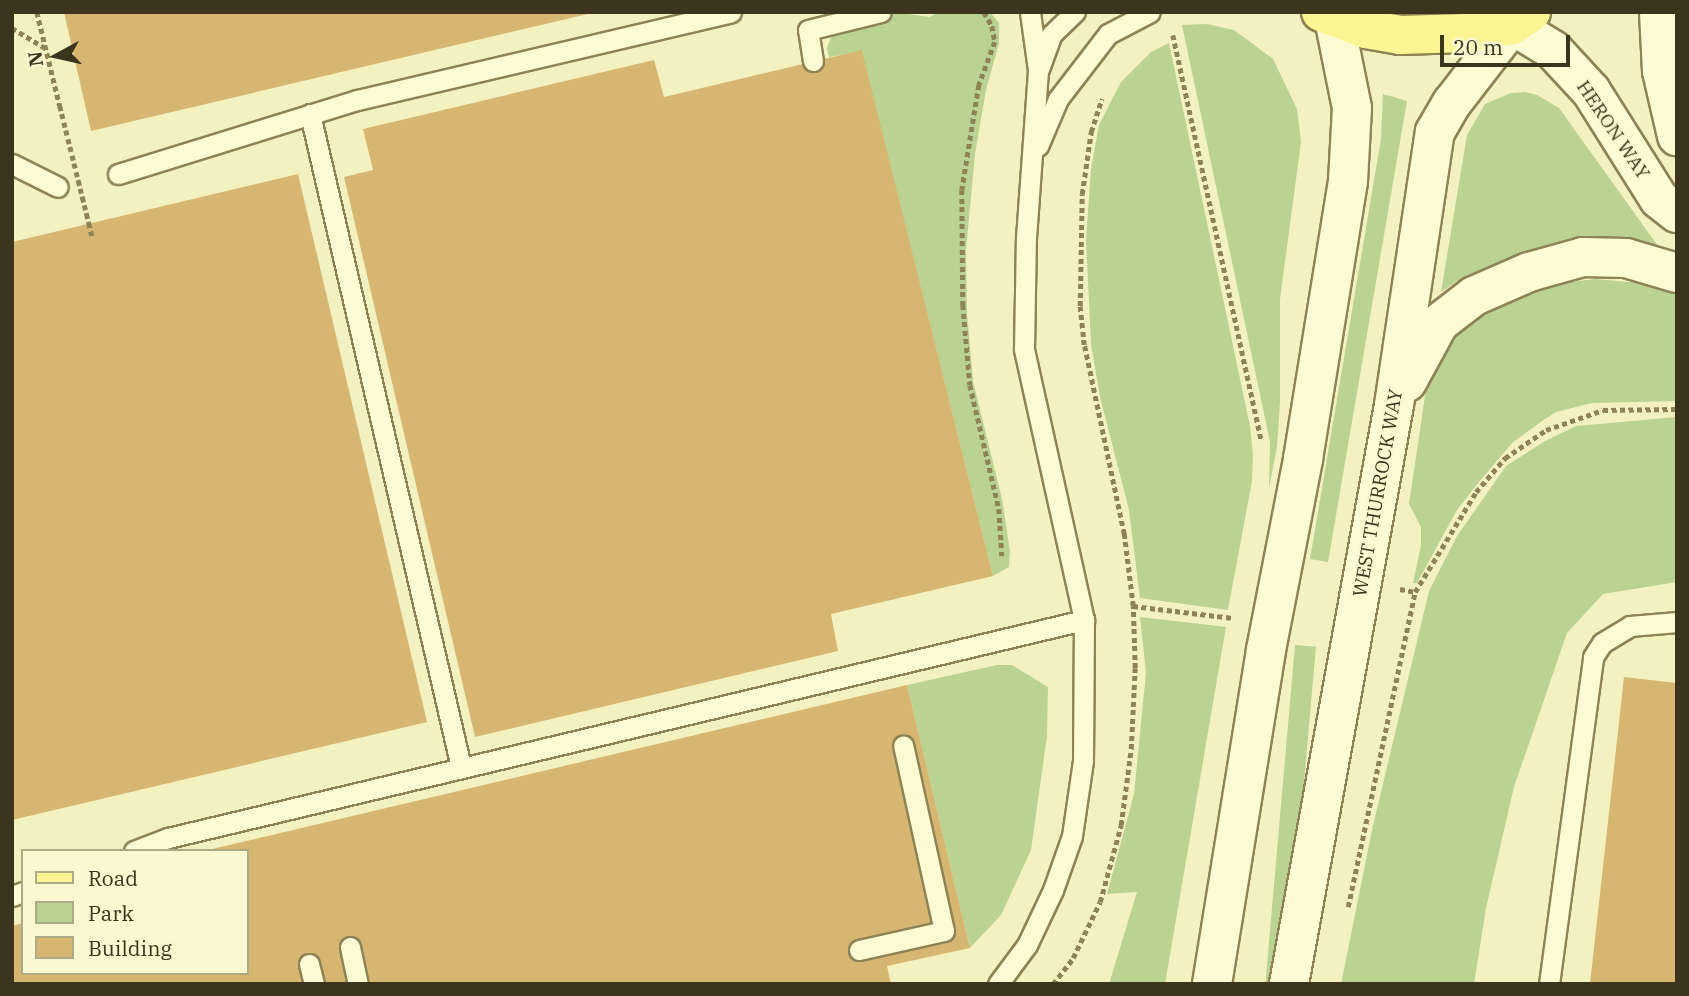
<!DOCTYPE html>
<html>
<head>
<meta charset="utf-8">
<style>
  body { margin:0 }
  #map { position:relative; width:1689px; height:996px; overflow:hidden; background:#f3f1c0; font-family:"IBM Plex Serif",serif }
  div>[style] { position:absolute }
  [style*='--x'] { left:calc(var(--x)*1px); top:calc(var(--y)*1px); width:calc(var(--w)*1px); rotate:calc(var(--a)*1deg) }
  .green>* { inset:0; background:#bad292; transform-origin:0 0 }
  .building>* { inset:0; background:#d6b671 }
  .path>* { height:4.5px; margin-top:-2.25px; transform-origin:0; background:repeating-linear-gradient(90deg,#8e8355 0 5px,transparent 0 8.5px) }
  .roads { filter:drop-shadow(2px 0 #8e8355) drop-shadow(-2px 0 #8e8355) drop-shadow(0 2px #8e8355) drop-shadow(0 -2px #8e8355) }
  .lane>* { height:19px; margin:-9.5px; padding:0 9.5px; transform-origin:9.5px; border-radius:9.5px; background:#fdfbd4 }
  .secondary>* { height:38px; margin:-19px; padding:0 19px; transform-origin:19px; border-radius:19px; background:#fdfbd4 }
  .primary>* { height:38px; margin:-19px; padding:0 19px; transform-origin:19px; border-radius:19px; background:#fbf693 }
  .path-bridge>* { height:4.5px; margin-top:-2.25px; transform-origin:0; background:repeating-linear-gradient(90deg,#8e8355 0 5px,transparent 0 8.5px) }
  span { translate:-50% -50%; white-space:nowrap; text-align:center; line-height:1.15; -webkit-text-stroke:5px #f9f8d0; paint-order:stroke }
  .street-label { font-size:19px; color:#3c341c }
  .frame { position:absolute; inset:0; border:14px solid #3c341c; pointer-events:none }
  .legend { position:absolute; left:21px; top:849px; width:228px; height:126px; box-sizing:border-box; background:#f9f8d0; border:2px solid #adaa88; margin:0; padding:9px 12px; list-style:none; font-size:21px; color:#3c341c }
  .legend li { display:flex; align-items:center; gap:14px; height:35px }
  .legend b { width:35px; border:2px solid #adaa88 }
  .north { position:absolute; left:21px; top:21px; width:70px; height:70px; -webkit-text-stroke:5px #f9f8d0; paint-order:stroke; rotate:262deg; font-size:19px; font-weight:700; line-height:28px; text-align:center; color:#3c341c }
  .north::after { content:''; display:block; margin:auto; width:24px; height:32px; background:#3c341c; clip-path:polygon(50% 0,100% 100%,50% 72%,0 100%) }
  .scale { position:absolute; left:1440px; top:35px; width:130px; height:32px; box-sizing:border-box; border:4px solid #3c341c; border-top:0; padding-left:9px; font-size:21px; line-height:24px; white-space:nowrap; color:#3c341c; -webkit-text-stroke:5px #f9f8d0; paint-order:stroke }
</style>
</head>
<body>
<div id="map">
  <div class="green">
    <i style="clip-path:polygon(894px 12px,930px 17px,938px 12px,990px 12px,999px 23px,999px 43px,986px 90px,975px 154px,966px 250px,967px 312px,973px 381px,1002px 499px,1010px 551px,1009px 567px,993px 576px,862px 51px,829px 57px,827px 48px,834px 29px)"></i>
    <i style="clip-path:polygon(1207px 24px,1234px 30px,1273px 59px,1297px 109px,1301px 142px,1280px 299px,1280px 402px,1277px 447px,1269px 488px,1270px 442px,1182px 25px)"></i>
    <i style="clip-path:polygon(1169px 43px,1250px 426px,1253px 455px,1252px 481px,1228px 610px,1140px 598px,1129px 510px,1100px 397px,1091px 344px,1086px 240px,1091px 169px,1099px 125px,1121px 82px,1151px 52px)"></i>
    <i style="clip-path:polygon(1525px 92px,1537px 95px,1559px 108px,1658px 246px,1655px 249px,1499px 264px,1457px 281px,1441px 292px,1467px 135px,1485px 104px,1511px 93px)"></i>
    <i style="clip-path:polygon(1383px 94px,1407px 101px,1328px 562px,1310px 559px,1381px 139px)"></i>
    <i style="clip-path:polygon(1595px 279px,1640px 283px,1677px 293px,1677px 401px,1592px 403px,1556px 412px,1545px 419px,1513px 442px,1479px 482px,1457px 510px,1417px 583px,1413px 583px,1421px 545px,1421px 527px,1409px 504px,1428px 376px,1435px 361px,1457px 332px,1482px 311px,1519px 293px,1555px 284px)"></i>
    <i style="clip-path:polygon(1677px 417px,1677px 582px,1603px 594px,1567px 633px,1514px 787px,1486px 908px,1474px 984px,1341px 984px,1372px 830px,1429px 591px,1457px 536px,1506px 466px,1545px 441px,1576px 426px)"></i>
    <i style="clip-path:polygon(1140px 617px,1226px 627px,1165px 984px,1109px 984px,1137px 892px,1107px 894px,1134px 794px,1146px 673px)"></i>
    <i style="left:1295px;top:645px;width:21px;height:344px;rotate:5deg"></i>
    <i style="clip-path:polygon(997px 665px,1012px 665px,1048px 687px,1047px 736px,1031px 850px,1001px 915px,970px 948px,907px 685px)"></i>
  </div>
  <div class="building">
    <i style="clip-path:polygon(64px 12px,592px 12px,592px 13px,91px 131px)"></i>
    <i style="clip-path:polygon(862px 50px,993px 576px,831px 614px,838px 651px,475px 737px,344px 177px,373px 170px,363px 129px,654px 60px,664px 97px)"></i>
    <i style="clip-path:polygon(298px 174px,427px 722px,12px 820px,12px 242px)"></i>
    <i style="clip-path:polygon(1624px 677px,1677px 683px,1677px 984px,1590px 984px)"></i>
    <i style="clip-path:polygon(907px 685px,970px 948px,887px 966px,891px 984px,12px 984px,12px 926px,23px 923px,23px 973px,247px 973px,247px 851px,208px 850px)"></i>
  </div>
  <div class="path">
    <i style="--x:37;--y:12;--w:97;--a:76.3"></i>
    <i style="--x:984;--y:12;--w:16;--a:60"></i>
    <i style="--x:992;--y:26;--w:16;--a:79"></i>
    <i style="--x:995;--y:42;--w:46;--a:110.4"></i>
    <i style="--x:979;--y:85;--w:106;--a:99.2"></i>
    <i style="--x:962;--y:190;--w:115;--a:89.5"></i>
    <i style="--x:963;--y:305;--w:80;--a:85"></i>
    <i style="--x:970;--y:385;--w:127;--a:76.8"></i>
    <i style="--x:999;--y:509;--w:47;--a:86.3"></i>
    <i style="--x:12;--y:28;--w:39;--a:31"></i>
    <i style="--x:1173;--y:35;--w:414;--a:77.7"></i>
    <i style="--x:89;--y:223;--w:13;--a:77"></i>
    <i style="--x:1400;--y:589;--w:15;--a:11"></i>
    <i style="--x:1415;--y:592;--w:117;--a:-58.6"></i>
    <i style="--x:1476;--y:492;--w:45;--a:-49.5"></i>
    <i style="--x:1505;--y:458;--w:50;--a:-34.3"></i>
    <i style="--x:1546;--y:430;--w:60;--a:-19.3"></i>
    <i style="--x:1603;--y:410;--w:74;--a:-0.8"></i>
    <i style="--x:1133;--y:606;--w:101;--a:6.8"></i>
    <i style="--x:1348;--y:907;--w:322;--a:-78"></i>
    <i style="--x:1053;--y:984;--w:33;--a:-52"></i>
    <i style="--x:1073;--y:958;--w:62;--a:-64.3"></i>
    <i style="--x:1100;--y:902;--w:80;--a:-74.7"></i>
    <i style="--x:1121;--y:825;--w:77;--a:-82.5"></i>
    <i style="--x:1131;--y:749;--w:81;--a:-87.2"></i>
    <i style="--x:1135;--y:668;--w:62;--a:-91.8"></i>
    <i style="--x:1133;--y:606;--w:73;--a:-97.1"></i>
    <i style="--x:1124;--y:534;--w:193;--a:-101.9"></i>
    <i style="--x:1084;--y:345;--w:39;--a:-96"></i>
    <i style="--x:1080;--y:306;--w:112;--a:-89"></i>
    <i style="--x:1082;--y:194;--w:63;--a:-81.7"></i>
    <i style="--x:1091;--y:132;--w:35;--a:-72"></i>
  </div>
  <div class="roads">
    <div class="lane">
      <i style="--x:813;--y:61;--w:31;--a:-99"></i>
      <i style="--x:808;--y:30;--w:75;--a:-13.9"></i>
      <i style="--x:1039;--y:69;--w:37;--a:-70"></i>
      <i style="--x:1052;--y:34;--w:32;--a:-44"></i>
      <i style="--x:310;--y:114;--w:670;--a:76.98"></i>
      <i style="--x:1038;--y:146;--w:51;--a:-66.9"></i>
      <i style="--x:1058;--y:99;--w:82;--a:-52.4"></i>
      <i style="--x:1108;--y:34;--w:47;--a:-27.6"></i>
      <i style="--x:12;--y:164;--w:51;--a:26.6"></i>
      <i style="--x:118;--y:174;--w:250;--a:-17.2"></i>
      <i style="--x:357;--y:100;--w:384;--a:-13.2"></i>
      <i style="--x:134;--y:851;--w:36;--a:-21"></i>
      <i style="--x:168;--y:838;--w:942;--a:-13.39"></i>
      <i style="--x:12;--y:896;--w:12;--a:-20"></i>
      <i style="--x:350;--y:947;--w:38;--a:78"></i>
      <i style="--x:859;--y:950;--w:87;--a:-12.6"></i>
      <i style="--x:944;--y:931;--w:190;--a:-102.4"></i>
      <i style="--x:309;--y:964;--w:21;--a:76"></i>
      <i style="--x:998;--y:984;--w:49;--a:-53.4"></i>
      <i style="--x:1027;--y:945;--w:61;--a:-64.7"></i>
      <i style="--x:1053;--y:890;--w:57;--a:-70.6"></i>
      <i style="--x:1072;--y:836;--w:76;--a:-81.7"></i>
      <i style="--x:1083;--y:761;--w:141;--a:-89.6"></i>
      <i style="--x:1084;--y:620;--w:278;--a:-102.5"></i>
      <i style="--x:1024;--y:349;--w:111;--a:-89"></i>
      <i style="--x:1026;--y:238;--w:168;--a:-85.9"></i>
      <i style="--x:1038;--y:70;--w:59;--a:-97.9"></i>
      <i style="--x:1549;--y:984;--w:330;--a:-82.3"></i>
      <i style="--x:1593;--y:657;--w:17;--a:-57"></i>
      <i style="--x:1602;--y:643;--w:33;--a:-31"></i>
      <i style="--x:1630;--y:626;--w:47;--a:-4.9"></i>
    </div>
    <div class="secondary">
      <i style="--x:1659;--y:12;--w:59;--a:87.1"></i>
      <i style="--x:1662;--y:71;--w:67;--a:77"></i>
      <i style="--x:1407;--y:382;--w:67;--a:-61.5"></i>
      <i style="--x:1439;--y:323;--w:44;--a:-37.6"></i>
      <i style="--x:1474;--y:296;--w:60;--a:-23.6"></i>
      <i style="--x:1529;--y:272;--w:56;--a:-15.5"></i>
      <i style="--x:1583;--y:257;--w:43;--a:1.3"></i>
      <i style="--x:1626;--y:258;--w:53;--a:16.4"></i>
      <i style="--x:1212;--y:984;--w:338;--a:-80.8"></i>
      <i style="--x:1266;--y:650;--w:195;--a:-79"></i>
      <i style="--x:1303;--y:459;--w:282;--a:-80.8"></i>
      <i style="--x:1348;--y:181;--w:73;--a:-86.9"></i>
      <i style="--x:1352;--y:108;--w:91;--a:-101.4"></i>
      <i style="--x:1289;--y:984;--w:588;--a:-79.72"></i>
      <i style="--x:1394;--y:405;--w:276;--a:-81.5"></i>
      <i style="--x:1435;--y:132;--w:34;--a:-60"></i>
      <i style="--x:1452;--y:103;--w:98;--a:-52.4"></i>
      <i style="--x:1512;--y:25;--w:48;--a:31.4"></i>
      <i style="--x:1553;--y:50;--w:56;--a:47.2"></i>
      <i style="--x:1591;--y:91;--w:128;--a:57.8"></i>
      <i style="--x:1659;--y:199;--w:23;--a:38"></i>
    </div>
    <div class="primary">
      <i style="--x:1321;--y:12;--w:48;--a:20.7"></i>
      <i style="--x:1366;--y:29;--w:35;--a:10"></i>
      <i style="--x:1400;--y:35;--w:65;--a:-1.8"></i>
      <i style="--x:1465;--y:33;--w:48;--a:-9.7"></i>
      <i style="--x:1512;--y:25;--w:23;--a:-34"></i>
    </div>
  </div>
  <div class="path-bridge">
    <i style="--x:60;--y:106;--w:121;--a:76.1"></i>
  </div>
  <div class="street-label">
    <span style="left:1613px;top:130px;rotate:56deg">HERON WAY</span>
    <span style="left:1378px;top:493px;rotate:-80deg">WEST THURROCK WAY</span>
  </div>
  <div class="frame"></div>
  <ul class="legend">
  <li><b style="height:9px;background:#fbf693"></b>Road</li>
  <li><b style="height:19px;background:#bad292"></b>Park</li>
  <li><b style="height:19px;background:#d6b671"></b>Building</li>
  </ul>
  <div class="north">N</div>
  <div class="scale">20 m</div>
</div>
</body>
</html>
